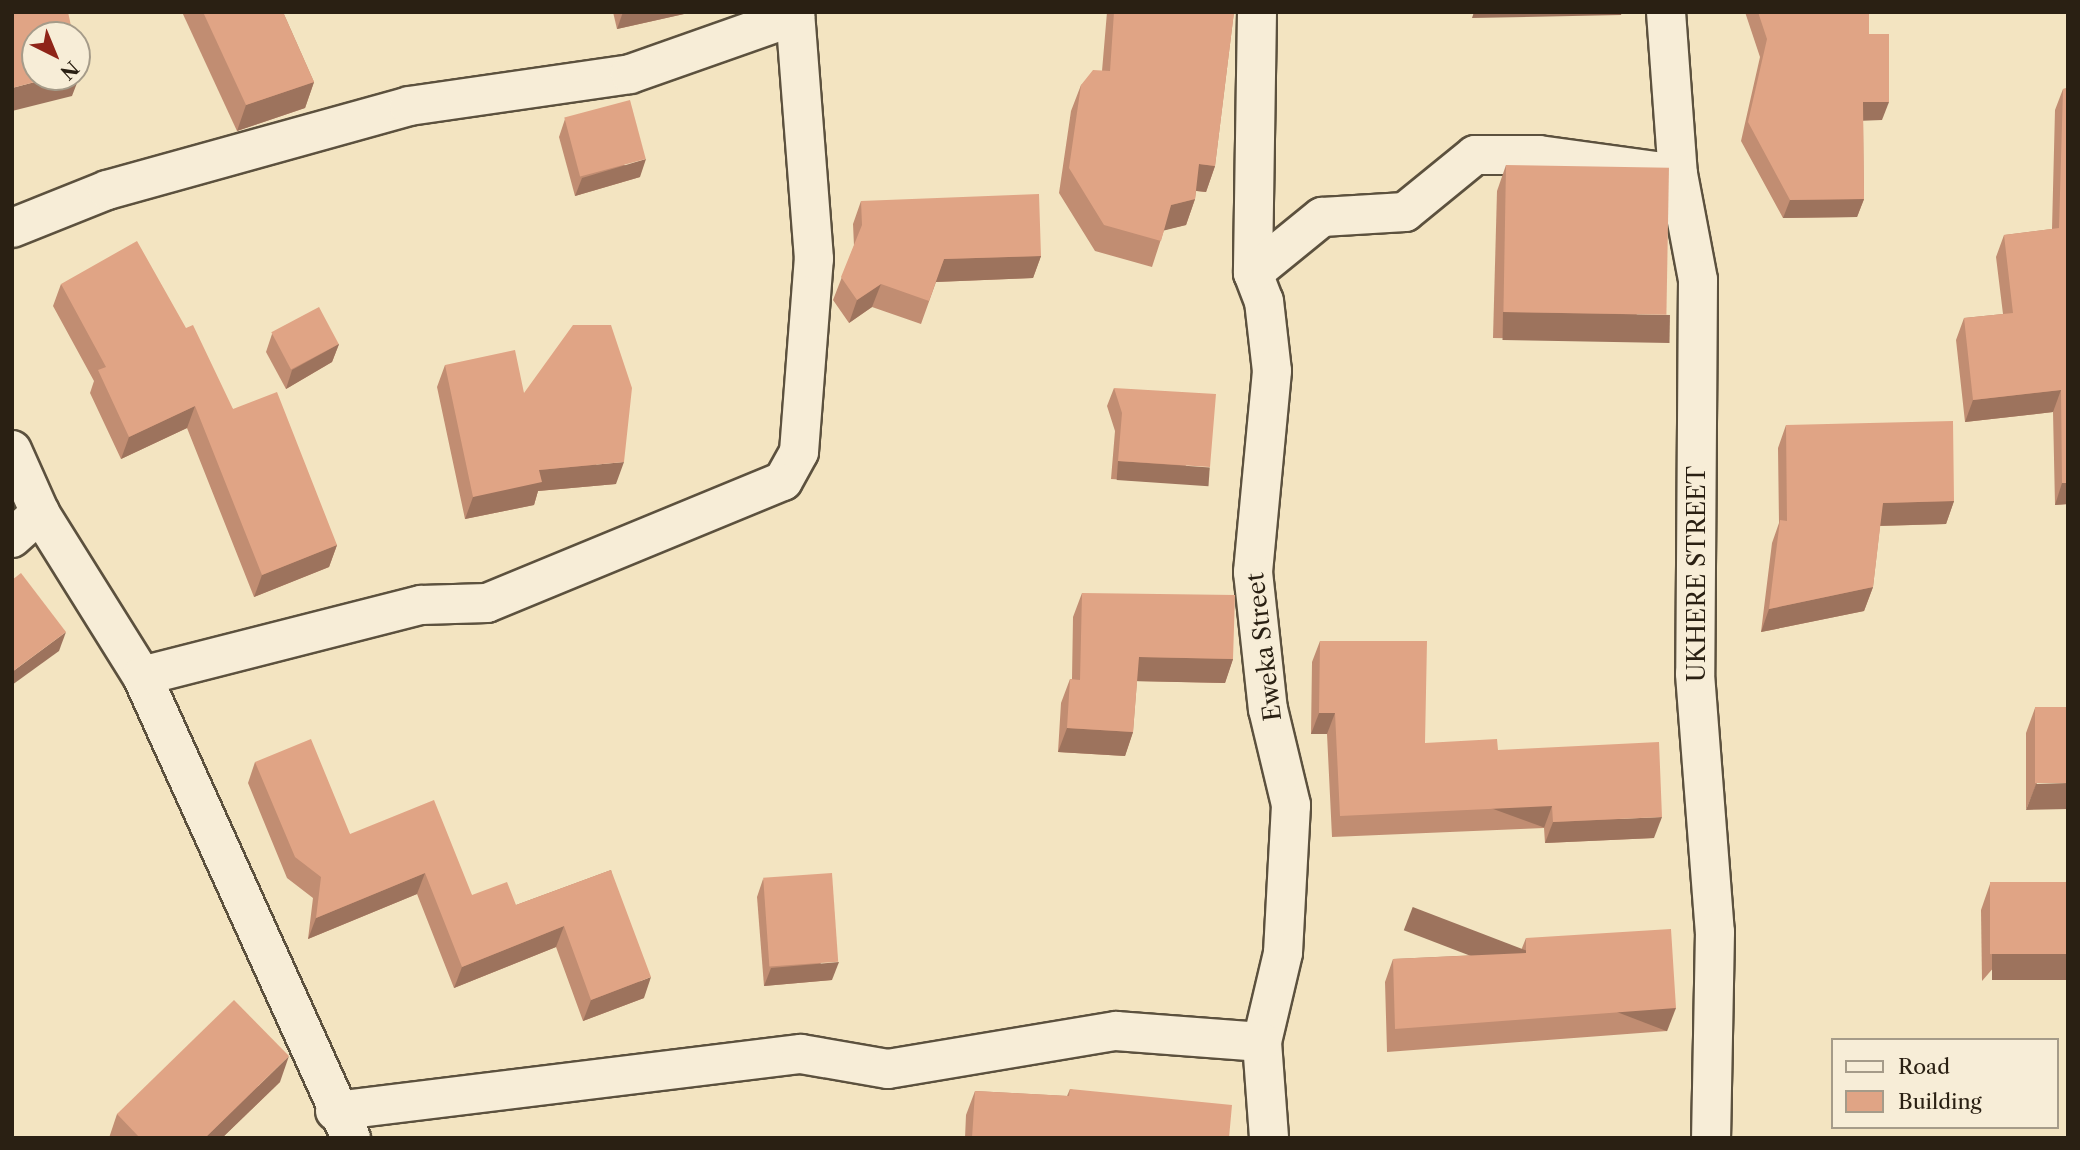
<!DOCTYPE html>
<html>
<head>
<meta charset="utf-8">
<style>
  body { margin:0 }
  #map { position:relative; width:2080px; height:1150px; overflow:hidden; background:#f3e4c1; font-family:"Libre Caslon Text",serif }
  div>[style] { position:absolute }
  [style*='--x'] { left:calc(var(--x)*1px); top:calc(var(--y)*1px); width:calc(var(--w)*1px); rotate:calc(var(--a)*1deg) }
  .roads { filter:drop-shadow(2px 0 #5c513e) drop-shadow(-2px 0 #5c513e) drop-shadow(0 2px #5c513e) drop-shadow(0 -2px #5c513e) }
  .minor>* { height:38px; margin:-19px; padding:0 19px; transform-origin:19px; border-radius:19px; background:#f7edd7 }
  .wall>* { inset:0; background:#c18d72 }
  .shaded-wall>* { inset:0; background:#9d735d; transform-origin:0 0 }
  .building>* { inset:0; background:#e0a485; transform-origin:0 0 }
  span { translate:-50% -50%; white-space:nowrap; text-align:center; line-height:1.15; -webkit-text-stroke:5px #f7edd7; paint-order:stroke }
  .street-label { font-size:24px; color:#2a2013 }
  .frame { position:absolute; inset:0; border:14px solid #2a2013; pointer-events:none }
  .legend { position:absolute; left:1831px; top:1038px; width:228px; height:91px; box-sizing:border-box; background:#f7edd7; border:2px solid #a59b89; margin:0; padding:9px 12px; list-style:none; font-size:21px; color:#2a2013 }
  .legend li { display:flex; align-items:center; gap:14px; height:35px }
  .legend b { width:35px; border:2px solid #a59b89 }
  .north { position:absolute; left:21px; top:21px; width:70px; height:70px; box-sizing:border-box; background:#f7edd7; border:2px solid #a59b89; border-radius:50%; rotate:137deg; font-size:19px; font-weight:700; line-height:28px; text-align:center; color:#2a2013 }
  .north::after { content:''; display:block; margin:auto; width:24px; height:32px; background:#8f2418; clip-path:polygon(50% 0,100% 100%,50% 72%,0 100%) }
</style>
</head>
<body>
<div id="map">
  <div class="roads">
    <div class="minor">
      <i style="--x:1257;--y:12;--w:261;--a:90.9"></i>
      <i style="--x:1253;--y:273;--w:30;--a:69"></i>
      <i style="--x:1264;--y:301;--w:70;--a:83.5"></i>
      <i style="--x:1272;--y:371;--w:202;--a:95.4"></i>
      <i style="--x:1253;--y:572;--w:138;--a:83.8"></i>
      <i style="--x:1268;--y:709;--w:99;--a:76.5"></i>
      <i style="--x:1291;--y:805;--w:148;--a:93.1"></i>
      <i style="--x:1283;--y:953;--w:91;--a:103.3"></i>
      <i style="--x:1262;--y:1042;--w:96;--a:85.8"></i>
      <i style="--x:1666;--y:12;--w:162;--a:85.8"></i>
      <i style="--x:1678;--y:174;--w:108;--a:79.3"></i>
      <i style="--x:1698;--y:280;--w:394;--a:90.4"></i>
      <i style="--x:1695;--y:674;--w:259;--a:85.6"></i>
      <i style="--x:1715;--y:932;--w:206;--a:91.1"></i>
      <i style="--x:12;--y:228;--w:102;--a:-21.8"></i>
      <i style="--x:107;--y:190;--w:313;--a:-15.5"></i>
      <i style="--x:409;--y:106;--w:223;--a:-8.2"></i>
      <i style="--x:630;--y:74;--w:175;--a:-19.4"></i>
      <i style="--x:1253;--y:273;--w:89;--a:-39.1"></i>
      <i style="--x:1322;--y:217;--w:83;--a:-3.4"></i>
      <i style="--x:1405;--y:212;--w:90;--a:-39.2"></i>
      <i style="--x:1475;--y:155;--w:64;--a:0"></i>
      <i style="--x:1539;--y:155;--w:140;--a:7.8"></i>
      <i style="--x:12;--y:450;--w:69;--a:66"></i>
      <i style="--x:40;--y:513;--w:192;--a:58"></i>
      <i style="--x:142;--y:676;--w:507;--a:65.66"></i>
      <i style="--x:12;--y:538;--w:38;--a:-42"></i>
      <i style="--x:142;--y:676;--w:288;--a:-14.3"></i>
      <i style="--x:421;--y:605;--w:66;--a:-1.7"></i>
      <i style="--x:487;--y:603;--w:320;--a:-22.4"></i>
      <i style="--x:783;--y:481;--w:33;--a:-61"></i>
      <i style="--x:799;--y:452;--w:194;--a:-85.6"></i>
      <i style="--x:814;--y:259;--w:248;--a:-94.4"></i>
      <i style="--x:335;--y:1111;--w:469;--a:-7"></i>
      <i style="--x:801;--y:1054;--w:88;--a:9.8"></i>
      <i style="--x:888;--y:1069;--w:231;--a:-9.5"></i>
      <i style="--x:1116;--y:1031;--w:146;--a:4.3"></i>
    </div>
  </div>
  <div class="wall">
    <i style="clip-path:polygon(182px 12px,283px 12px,314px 82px,305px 108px,237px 131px)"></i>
    <i style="clip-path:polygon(613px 12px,693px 12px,617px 29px)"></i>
    <i style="clip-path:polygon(1107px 12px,1234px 12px,1215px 166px,1206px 192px,1196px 191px,1195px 199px,1186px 225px,1164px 230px,1152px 267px,1095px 251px,1059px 193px,1071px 111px,1081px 85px,1102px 71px)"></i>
    <i style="clip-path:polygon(1745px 12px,1869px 12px,1869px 34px,1882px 120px,1863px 120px,1864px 199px,1857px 217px,1783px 218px,1741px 141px,1760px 57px)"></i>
    <i style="clip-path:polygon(2068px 88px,2068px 504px,2055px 505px,2053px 412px,1965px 422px,1956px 340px,1964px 318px,2003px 314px,1996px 257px,2004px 235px,2052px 229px,2055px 110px,2063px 89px)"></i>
    <i style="clip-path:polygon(565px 119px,640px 177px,575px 196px,559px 137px)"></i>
    <i style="clip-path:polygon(1506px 165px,1660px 341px,1493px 338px,1497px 191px)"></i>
    <i style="clip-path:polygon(861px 201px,1041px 256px,1033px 278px,936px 282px,921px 324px,872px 307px,849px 323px,833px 300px,854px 246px,853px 224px)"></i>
    <i style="clip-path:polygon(61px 284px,233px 409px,337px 545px,329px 567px,254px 597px,187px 428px,121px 459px,90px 393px,94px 381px,53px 306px)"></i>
    <i style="clip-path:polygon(272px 334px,339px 344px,332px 362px,286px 389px,266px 352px)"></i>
    <i style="clip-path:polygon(445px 365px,524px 393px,616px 484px,538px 491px,534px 505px,465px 519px,437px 387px)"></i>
    <i style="clip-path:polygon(1114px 388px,1204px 485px,1111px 479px,1115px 431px,1107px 406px)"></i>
    <i style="clip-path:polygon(1786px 425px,1954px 501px,1946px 524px,1880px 526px,1873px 587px,1864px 611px,1761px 632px,1772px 543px,1779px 523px,1778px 448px)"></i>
    <i style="clip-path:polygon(1082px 593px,1233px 659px,1225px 683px,1137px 681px,1133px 732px,1125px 756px,1058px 752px,1061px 703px,1070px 679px,1072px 679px,1073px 617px)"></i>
    <i style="clip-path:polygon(1320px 641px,1425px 743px,1498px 750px,1654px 838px,1545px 843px,1544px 828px,1332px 837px,1327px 734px,1311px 734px,1312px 662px)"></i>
    <i style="clip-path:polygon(2068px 707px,2026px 810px,2026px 733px,2035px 708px)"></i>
    <i style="clip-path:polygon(255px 762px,350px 834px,472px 895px,516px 905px,611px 870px,644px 998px,583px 1021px,556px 947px,454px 988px,417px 894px,308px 939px,313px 898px,287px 878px,248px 783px)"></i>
    <i style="clip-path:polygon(763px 879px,832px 980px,764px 986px,757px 897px)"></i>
    <i style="clip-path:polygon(2068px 882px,1982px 981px,1981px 910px,1990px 884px)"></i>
    <i style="clip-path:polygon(1526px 938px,1667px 1031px,1387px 1052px,1385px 982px,1393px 959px,1520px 953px)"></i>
    <i style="clip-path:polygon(280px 1082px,222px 1138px,109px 1138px,117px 1114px)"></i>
    <i style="clip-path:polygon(1070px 1089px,1229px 1138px,965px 1138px,966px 1115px,975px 1091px,1067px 1096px)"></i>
  </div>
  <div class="shaded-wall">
    <i style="clip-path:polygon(623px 12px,693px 12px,617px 29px)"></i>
    <i style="clip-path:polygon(1474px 12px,1622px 12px,1621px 15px,1472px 18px)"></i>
    <i style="clip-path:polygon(82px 70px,72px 96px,12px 111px,12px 88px,54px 77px,77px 77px,77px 71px)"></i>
    <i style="clip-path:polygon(314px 82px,305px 108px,237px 131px,246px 105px)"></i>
    <i style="clip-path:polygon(1863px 102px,1889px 102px,1882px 120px,1856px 121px)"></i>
    <i style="clip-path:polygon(646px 159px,640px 177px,575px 196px,582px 178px)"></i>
    <i style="clip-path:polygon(1199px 164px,1215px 166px,1206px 192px,1189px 190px)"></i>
    <i style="clip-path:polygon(1195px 199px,1186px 225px,1162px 231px,1171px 205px)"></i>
    <i style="clip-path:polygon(1864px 199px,1857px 217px,1783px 218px,1790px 200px)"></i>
    <i style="clip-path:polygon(1041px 256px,1033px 278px,935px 282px,944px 259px)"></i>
    <i style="clip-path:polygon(881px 284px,872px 307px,849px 323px,857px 300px)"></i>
    <i style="left:1503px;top:312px;width:167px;height:28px;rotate:1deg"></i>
    <i style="clip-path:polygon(339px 344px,332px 362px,286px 389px,292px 370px)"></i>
    <i style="clip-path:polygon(2061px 390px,2053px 412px,1965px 422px,1973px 400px)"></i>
    <i style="clip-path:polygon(195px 406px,187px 428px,121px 459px,129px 437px)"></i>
    <i style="left:1118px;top:461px;width:92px;height:19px;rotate:4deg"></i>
    <i style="clip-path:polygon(624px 462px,616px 484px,538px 491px,534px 505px,465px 519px,473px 497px,539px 470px)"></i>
    <i style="clip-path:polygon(2062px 483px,2068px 483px,2068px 504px,2055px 505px)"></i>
    <i style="clip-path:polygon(1954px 501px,1946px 524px,1874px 526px,1883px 503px)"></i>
    <i style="clip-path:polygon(337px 545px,329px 567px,254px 597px,262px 575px)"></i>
    <i style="clip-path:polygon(1873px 587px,1864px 611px,1761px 632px,1769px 609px)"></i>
    <i style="clip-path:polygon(66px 632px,59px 651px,12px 685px,12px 672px)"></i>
    <i style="clip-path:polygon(1139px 657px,1233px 659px,1225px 683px,1130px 681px)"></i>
    <i style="clip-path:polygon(1319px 713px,1335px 713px,1327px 734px,1311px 734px)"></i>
    <i style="clip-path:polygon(1067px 728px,1133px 732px,1125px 756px,1058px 752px)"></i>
    <i style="clip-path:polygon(2068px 783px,2068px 809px,2026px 810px,2036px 784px)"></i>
    <i style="left:1552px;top:806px;width:23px;height:212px;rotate:110deg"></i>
    <i style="clip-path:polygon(1662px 817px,1654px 838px,1545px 843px,1553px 822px)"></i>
    <i style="clip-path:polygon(425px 873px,417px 894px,308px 939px,316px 918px)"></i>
    <i style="clip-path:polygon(564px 926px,556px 947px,454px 988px,462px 967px)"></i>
    <i style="left:2068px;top:954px;width:26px;height:76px;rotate:90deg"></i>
    <i style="clip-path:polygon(839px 962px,832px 980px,764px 986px,771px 968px)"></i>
    <i style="clip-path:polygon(651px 977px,644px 998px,583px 1021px,591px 1000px)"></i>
    <i style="left:1676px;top:1008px;width:25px;height:282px;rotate:111deg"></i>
    <i style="clip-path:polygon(289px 1056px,280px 1082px,222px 1138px,205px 1138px)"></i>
  </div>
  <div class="building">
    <i style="clip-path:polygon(12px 12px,68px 12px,73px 35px,35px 35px,35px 77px,54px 77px,12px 88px)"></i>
    <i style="clip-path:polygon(203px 12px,283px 12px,314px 82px,246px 105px)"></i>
    <i style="clip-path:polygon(1114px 12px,1234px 12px,1215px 166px,1199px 164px,1195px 199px,1171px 205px,1161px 241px,1104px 225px,1069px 168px,1081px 85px,1093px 70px,1110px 71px)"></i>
    <i style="clip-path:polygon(1758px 12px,1869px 12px,1869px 34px,1889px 34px,1889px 102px,1863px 102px,1864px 199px,1790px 200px,1748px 122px,1767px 39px)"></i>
    <i style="clip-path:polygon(77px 50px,82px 70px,77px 71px)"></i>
    <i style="clip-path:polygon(2068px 88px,2068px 483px,2062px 483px,2061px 390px,1973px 400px,1964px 318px,2013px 313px,2004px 235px,2059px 228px,2063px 89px)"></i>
    <i style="left:630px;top:100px;width:61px;height:68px;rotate:75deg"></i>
    <i style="left:1506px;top:165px;width:163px;height:147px;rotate:1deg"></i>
    <i style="clip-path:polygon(1039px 194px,1041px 256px,944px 259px,929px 301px,881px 284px,857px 300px,841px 277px,862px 225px,861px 201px)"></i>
    <i style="clip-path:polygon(137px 241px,186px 328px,193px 325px,233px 409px,277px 392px,337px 545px,262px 575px,195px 406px,129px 437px,98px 370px,106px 367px,61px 284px)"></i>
    <i style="left:319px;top:307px;width:42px;height:54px;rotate:62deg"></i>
    <i style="clip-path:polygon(573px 325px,611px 325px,632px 388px,624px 462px,539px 470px,542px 482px,473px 497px,445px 365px,515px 350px,524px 393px)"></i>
    <i style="clip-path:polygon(1114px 388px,1216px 394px,1210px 467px,1118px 461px,1122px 413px)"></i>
    <i style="clip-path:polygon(1953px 421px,1954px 501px,1883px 503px,1873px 587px,1769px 609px,1780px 520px,1787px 521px,1786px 425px)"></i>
    <i style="clip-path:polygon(21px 573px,66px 632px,12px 672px,12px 580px)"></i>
    <i style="clip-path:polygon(1082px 593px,1235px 595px,1233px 659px,1139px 657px,1133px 732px,1067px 728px,1070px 679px,1080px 680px)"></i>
    <i style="clip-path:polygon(1320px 641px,1427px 641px,1425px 743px,1497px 739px,1498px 750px,1659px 742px,1662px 817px,1553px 822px,1552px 806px,1340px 816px,1335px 713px,1319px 713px)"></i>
    <i style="left:2068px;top:707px;width:76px;height:33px;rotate:90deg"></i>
    <i style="clip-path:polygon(311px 739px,350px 834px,434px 800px,472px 895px,507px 882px,516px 905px,611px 870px,651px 977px,591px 1000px,564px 926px,462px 967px,425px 873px,316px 918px,321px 877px,295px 857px,255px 762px)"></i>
    <i style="left:832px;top:873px;width:89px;height:69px;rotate:86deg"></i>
    <i style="left:2068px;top:882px;width:72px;height:78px;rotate:90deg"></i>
    <i style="clip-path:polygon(1671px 929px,1676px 1008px,1395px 1029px,1393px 959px,1526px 953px,1526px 938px)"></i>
    <i style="clip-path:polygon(234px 1000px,289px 1056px,205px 1138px,140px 1138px,117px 1114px)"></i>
    <i style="clip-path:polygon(1070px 1089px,1232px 1105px,1229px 1138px,972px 1138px,975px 1091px,1069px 1096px)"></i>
  </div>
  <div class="street-label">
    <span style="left:1697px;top:574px;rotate:-90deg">UKHERE STREET</span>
    <span style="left:1264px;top:647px;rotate:-97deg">Eweka Street</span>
  </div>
  <div class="frame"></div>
  <ul class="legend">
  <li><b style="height:9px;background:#f7edd7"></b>Road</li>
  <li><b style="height:19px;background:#e0a485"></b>Building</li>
  </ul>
  <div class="north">N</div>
</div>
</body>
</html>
